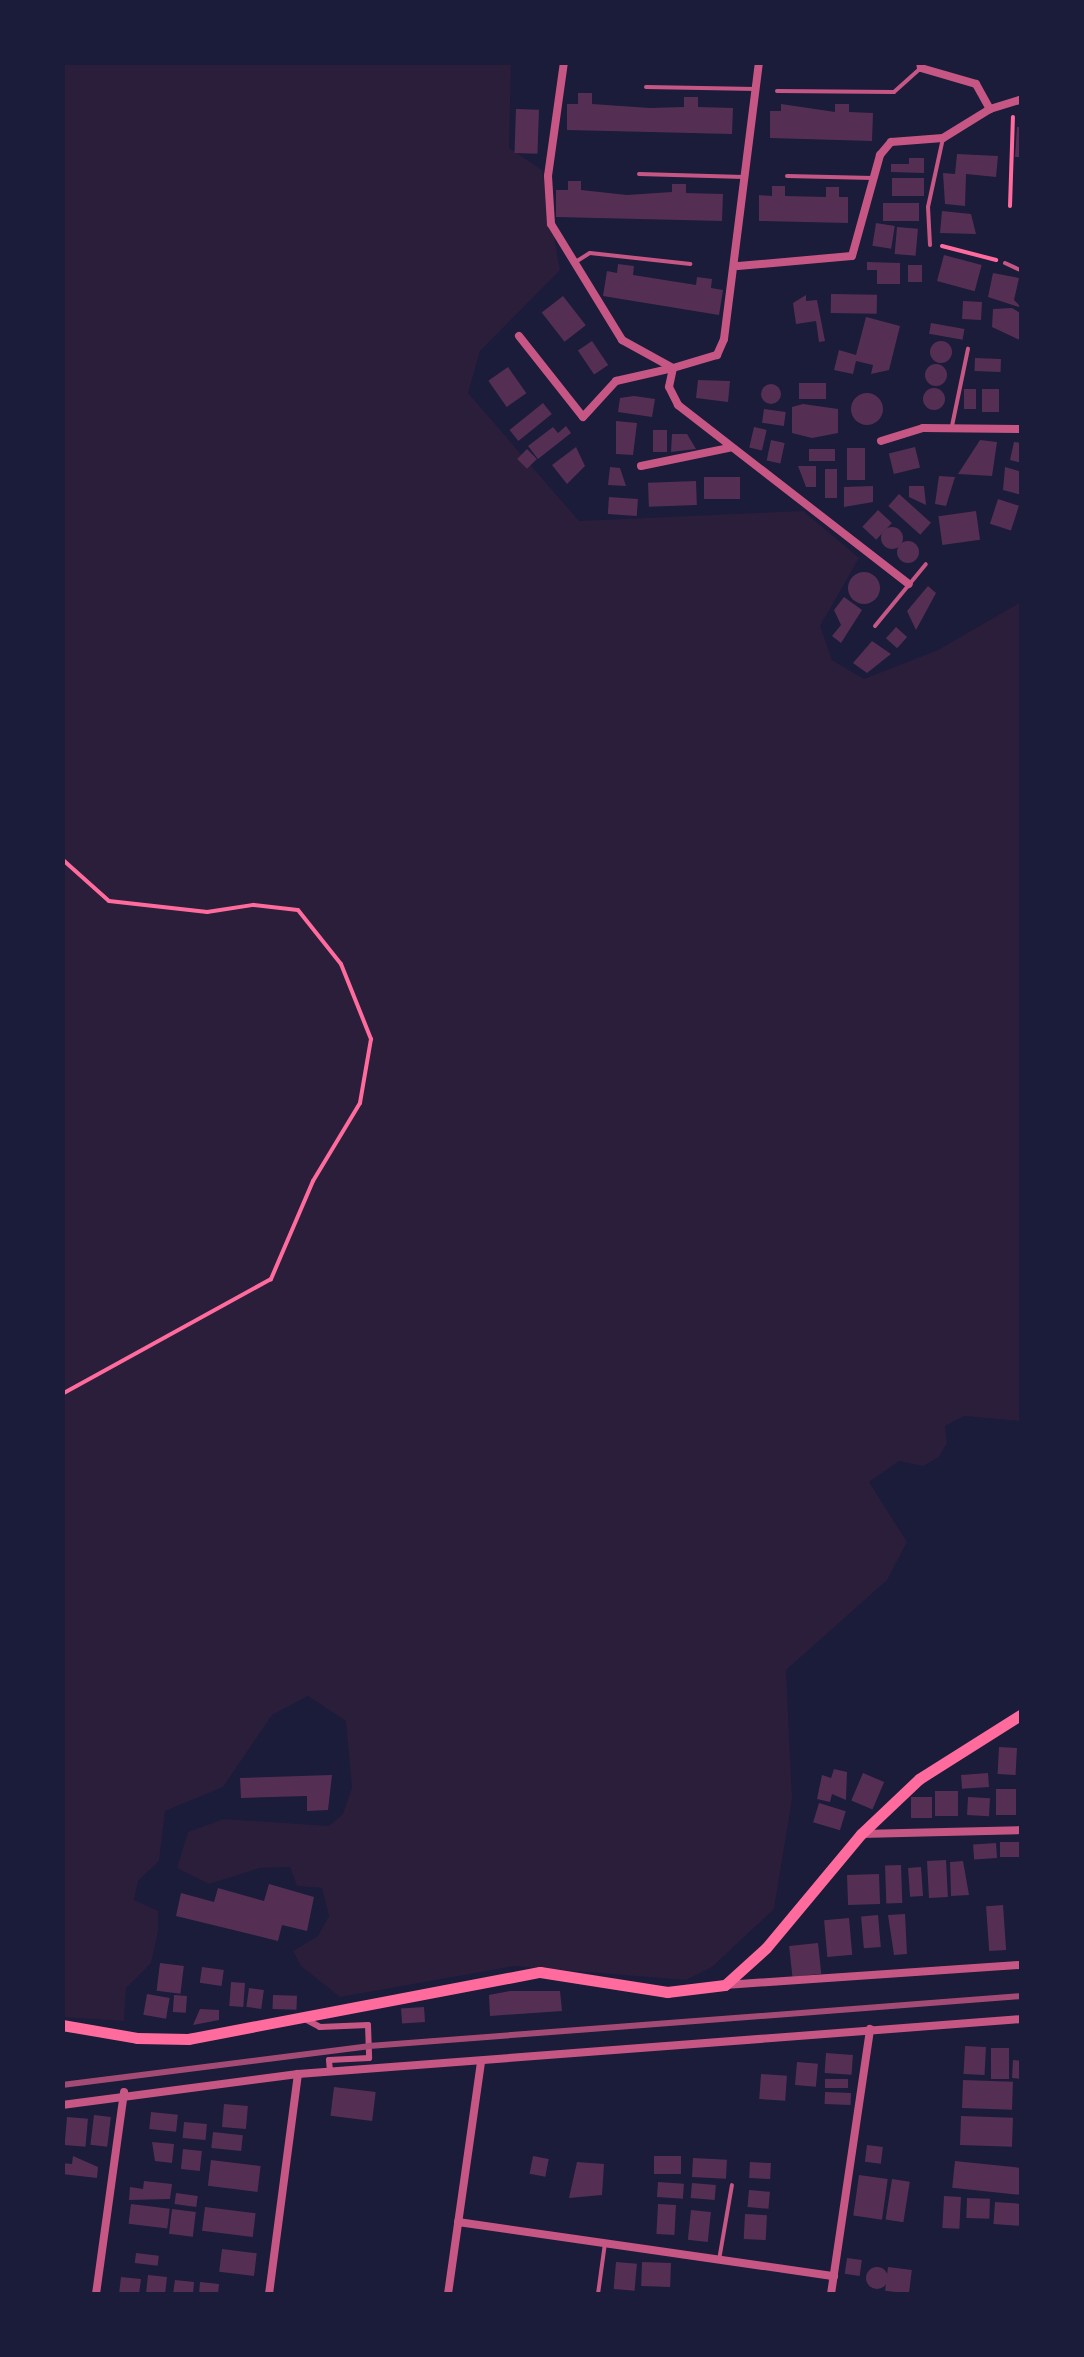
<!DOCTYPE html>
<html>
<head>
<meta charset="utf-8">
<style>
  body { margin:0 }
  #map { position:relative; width:1084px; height:2357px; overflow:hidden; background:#1b1b3a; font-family:Signika,sans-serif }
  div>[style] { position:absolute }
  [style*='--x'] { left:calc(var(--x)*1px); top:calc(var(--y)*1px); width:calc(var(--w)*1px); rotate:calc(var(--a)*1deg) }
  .green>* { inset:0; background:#2a1e3b }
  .building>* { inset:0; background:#542f53; transform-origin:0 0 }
  .round { border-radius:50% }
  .path>* { height:4px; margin:-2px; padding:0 2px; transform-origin:2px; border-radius:2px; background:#ff6b9d }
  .service>* { height:4px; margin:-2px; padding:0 2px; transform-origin:2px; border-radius:2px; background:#c65784 }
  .pedestrian>* { height:6px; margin:-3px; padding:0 3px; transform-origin:3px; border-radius:3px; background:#c65784 }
  .minor>* { height:8px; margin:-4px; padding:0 4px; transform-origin:4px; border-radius:4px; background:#c65784 }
  .secondary>* { height:11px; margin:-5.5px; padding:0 5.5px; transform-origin:5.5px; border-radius:5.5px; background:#ff6b9d }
  .rail>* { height:6px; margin:-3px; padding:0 3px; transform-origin:3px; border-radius:3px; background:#a44b75 }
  span { translate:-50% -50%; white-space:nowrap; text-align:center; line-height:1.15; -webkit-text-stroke:10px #1b1b3a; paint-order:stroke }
  .frame { position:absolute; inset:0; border:65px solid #1b1b3a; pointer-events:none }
</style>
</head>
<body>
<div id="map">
  <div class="green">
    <i style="clip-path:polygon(62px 63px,511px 63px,509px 148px,542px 170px,560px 270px,480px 351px,468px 393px,579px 521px,803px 511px,859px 558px,820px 626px,832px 660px,864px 679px,938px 650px,1021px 602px,1021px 1421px,964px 1416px,945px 1426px,947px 1443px,939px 1457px,923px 1466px,899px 1461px,869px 1482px,907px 1542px,887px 1580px,786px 1670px,792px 1799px,774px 1909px,712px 1967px,686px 1980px,514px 1966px,340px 1997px,301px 1966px,293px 1951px,318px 1936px,329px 1916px,322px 1888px,297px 1886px,290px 1867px,260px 1868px,209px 1884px,177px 1868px,188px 1832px,224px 1819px,329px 1826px,343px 1814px,352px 1787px,346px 1721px,308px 1696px,272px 1715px,223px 1787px,165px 1811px,159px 1861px,138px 1881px,134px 1900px,158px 1911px,158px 1931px,151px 1963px,126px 1988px,124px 2021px,63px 2017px)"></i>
  </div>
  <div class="building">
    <i style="clip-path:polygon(578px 93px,592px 93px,592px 104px,650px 108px,684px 107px,684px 97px,698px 97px,698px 107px,733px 108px,732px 134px,567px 130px,567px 104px,578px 104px)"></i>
    <i style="clip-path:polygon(781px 104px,835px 112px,835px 104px,849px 104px,849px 112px,873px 113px,872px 141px,770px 138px,770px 111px,781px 111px)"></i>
    <i style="left:516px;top:109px;width:23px;height:44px;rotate:2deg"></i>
    <i style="clip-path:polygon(1017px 127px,1022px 127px,1022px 157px,1015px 157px)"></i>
    <i style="clip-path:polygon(957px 154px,998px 156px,996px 177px,966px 174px,965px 206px,945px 204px,943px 173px,955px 174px)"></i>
    <i style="clip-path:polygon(909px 158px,924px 158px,924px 173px,891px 172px,891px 164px,909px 164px)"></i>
    <i style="left:892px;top:178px;width:32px;height:18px"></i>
    <i style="clip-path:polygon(568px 181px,581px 181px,581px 190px,627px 195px,672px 192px,672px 184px,686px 184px,686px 193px,723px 194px,722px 221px,556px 217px,556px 190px,568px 190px)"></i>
    <i style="clip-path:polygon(772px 186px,785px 186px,785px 196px,826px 197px,826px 187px,839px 187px,839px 197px,848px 197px,848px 223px,759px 221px,759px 195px,772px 196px)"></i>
    <i style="left:883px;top:203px;width:36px;height:18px"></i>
    <i style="clip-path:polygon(942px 211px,971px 214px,976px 234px,940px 233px)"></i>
    <i style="left:876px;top:223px;width:19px;height:23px;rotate:9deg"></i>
    <i style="left:897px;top:227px;width:21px;height:27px;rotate:5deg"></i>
    <i style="left:944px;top:255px;width:39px;height:27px;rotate:15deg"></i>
    <i style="clip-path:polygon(867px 262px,900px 263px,900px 284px,877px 284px,877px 270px,867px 270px)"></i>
    <i style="clip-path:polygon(618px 264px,634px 266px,633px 275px,696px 285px,697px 277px,712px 279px,711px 288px,723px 290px,719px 315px,603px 296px,607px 271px,617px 273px)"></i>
    <i style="left:908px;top:265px;width:14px;height:17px"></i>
    <i style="clip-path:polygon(993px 273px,1019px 278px,1014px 300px,1022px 308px,988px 297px)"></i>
    <i style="left:831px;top:294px;width:46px;height:19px;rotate:1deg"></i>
    <i style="clip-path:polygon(806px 295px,806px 301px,817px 300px,825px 341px,819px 342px,816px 321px,796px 324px,793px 303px)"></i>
    <i style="left:563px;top:296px;width:37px;height:27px;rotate:52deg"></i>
    <i style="left:963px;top:301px;width:19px;height:18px;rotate:3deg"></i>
    <i style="clip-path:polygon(1012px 308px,1022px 314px,1022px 341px,992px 327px,993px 309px)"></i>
    <i style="clip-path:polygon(866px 317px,900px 326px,889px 370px,871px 374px,873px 365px,856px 361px,853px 374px,834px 370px,839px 350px,856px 355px)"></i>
    <i style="left:931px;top:323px;width:34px;height:11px;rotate:10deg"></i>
    <i class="round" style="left:930px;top:341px;width:22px;height:22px"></i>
    <i style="left:592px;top:341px;width:29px;height:17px;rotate:56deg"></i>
    <i style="left:975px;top:358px;width:26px;height:13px;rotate:2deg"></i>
    <i class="round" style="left:925px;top:364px;width:22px;height:22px"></i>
    <i style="left:508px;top:367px;width:32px;height:24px;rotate:55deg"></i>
    <i style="clip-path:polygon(698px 380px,730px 381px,728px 402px,696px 398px)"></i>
    <i style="left:799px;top:383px;width:27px;height:16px"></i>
    <i class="round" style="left:761px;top:384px;width:20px;height:20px"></i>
    <i class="round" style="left:923px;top:388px;width:22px;height:22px"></i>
    <i style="left:964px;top:389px;width:12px;height:20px"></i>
    <i style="left:982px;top:389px;width:17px;height:23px"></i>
    <i class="round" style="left:851px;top:393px;width:32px;height:32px"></i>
    <i style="clip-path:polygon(634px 396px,655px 399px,652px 417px,618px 412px,620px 398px)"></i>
    <i style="left:543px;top:403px;width:14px;height:43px;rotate:51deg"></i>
    <i style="clip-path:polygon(803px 404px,838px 409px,838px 433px,812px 438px,792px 433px,792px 407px)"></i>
    <i style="left:764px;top:409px;width:22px;height:14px;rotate:8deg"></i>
    <i style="clip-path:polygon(616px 421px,637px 423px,633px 455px,616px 454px)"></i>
    <i style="clip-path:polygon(566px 426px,571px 433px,538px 459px,528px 446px,553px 427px,558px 433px)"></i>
    <i style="left:754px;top:427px;width:13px;height:21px;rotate:13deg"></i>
    <i style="left:653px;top:430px;width:14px;height:22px"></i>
    <i style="clip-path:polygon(672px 434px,687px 434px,696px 449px,671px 452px)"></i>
    <i style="left:771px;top:440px;width:14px;height:21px;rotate:12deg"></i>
    <i style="clip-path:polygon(980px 440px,997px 442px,992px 476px,958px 474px)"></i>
    <i style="clip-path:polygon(1014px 442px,1022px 443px,1022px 463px,1010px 460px)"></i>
    <i style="clip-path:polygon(576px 447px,585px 466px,567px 484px,552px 465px)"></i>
    <i style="left:915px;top:447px;width:21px;height:27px;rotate:76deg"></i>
    <i style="left:847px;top:448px;width:18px;height:32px"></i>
    <i style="left:527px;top:449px;width:14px;height:14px;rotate:45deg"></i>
    <i style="left:809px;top:449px;width:26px;height:12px"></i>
    <i style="clip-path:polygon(798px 466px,816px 466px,816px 487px,806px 487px)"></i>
    <i style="clip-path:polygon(610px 467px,620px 468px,626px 486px,608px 485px)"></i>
    <i style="clip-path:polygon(1005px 467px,1022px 472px,1022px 495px,1003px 490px)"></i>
    <i style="left:825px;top:469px;width:12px;height:29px"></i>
    <i style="clip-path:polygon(939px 476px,955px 477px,946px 506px,935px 504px)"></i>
    <i style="left:740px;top:477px;width:22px;height:36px;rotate:90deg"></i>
    <i style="left:696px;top:481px;width:24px;height:48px;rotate:88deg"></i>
    <i style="clip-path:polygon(873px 486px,873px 502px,844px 507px,844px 487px)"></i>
    <i style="clip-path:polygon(909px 486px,924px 486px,926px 505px,909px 497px)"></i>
    <i style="left:899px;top:494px;width:43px;height:16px;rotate:42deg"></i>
    <i style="left:609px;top:497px;width:29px;height:17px;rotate:4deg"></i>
    <i style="left:998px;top:499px;width:22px;height:26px;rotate:18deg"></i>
    <i style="left:878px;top:510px;width:19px;height:23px;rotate:43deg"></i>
    <i style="left:976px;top:511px;width:29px;height:38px;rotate:82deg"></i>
    <i class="round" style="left:881px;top:527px;width:22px;height:22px"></i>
    <i class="round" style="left:897px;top:541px;width:22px;height:22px"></i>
    <i class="round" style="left:848px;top:572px;width:32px;height:32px"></i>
    <i style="clip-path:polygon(928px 586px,936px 593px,916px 630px,907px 611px)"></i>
    <i style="clip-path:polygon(844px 597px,862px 610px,841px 643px,832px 636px,841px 625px,834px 610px)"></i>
    <i style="left:896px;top:627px;width:15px;height:15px;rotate:42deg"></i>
    <i style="clip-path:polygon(872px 641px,891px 654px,867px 673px,853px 663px)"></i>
    <i style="left:999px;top:1747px;width:18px;height:27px;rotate:3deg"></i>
    <i style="clip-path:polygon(834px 1769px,847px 1772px,846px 1800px,832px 1794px,830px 1802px,817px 1799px,822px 1775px,831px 1778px)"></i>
    <i style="left:863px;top:1773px;width:23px;height:30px;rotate:23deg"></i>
    <i style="left:988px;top:1773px;width:14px;height:27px;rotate:86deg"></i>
    <i style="clip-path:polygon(332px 1775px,328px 1810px,307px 1811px,307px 1796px,241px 1798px,240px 1778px)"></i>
    <i style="left:996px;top:1789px;width:20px;height:26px"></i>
    <i style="left:935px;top:1791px;width:23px;height:25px"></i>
    <i style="left:911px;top:1797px;width:21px;height:21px"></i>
    <i style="left:968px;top:1797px;width:22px;height:18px;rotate:3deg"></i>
    <i style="left:819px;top:1803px;width:28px;height:20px;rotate:17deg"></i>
    <i style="left:1022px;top:1842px;width:15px;height:22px;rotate:90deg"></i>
    <i style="left:996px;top:1843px;width:15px;height:23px;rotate:86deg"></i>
    <i style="left:946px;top:1860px;width:37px;height:19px;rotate:87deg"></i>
    <i style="clip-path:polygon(963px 1861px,969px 1895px,951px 1896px,950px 1862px)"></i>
    <i style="left:901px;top:1865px;width:38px;height:16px;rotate:88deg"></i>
    <i style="left:921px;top:1867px;width:29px;height:13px;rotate:86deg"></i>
    <i style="left:879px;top:1874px;width:30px;height:32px;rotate:88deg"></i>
    <i style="clip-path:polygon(269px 1884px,314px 1897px,307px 1931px,282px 1925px,278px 1941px,176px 1916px,181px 1893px,214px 1902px,218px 1888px,264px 1901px)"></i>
    <i style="left:1003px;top:1905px;width:45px;height:17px;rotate:86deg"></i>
    <i style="clip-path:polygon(905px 1914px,907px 1954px,894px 1955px,888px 1915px)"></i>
    <i style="left:878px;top:1915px;width:32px;height:17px;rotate:85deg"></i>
    <i style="left:849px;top:1918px;width:37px;height:25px;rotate:85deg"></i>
    <i style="left:818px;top:1943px;width:31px;height:29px;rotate:84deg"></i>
    <i style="left:160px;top:1963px;width:24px;height:28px;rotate:7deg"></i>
    <i style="left:202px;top:1967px;width:22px;height:16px;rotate:8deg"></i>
    <i style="left:231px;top:1982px;width:14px;height:24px;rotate:4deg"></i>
    <i style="left:249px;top:1988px;width:15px;height:19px;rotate:8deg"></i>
    <i style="clip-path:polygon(510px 1991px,560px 1991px,562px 2011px,490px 2016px,489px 1995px)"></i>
    <i style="left:147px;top:1994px;width:23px;height:21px;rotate:10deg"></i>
    <i style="left:174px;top:1995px;width:13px;height:17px;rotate:4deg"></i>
    <i style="left:273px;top:1995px;width:24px;height:14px;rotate:2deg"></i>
    <i style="left:424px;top:2007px;width:15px;height:23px;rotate:86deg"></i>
    <i style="clip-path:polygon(200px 2009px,219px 2010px,219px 2020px,193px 2025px)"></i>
    <i style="left:965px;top:2046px;width:21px;height:28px;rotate:3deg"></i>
    <i style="left:991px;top:2048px;width:18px;height:31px"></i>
    <i style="left:826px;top:2053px;width:27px;height:20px;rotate:4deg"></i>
    <i style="clip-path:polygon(1013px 2060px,1022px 2061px,1022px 2079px,1012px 2078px)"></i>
    <i style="left:797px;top:2062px;width:21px;height:23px;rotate:5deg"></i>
    <i style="left:761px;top:2074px;width:26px;height:25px;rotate:4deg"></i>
    <i style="left:825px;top:2079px;width:23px;height:9px"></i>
    <i style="left:963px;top:2080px;width:50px;height:28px;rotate:2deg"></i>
    <i style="left:334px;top:2087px;width:42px;height:29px;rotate:7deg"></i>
    <i style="left:825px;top:2092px;width:26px;height:12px;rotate:2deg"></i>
    <i style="left:224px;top:2104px;width:24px;height:23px;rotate:5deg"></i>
    <i style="left:151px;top:2112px;width:27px;height:17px;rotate:6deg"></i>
    <i style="left:94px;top:2115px;width:17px;height:30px;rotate:7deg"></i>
    <i style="left:961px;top:2116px;width:52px;height:29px;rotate:2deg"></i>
    <i style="left:67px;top:2117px;width:21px;height:28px;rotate:5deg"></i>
    <i style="left:184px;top:2122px;width:23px;height:16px;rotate:5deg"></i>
    <i style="left:213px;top:2132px;width:30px;height:16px;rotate:6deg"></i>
    <i style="clip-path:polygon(152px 2142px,174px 2144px,172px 2163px,155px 2161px)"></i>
    <i style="left:867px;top:2145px;width:16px;height:17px;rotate:7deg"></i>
    <i style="left:183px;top:2149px;width:19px;height:20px;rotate:6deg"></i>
    <i style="clip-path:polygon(73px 2156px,98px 2167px,97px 2178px,62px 2174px,62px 2163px,72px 2164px)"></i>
    <i style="left:533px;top:2156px;width:16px;height:18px;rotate:11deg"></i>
    <i style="left:654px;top:2156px;width:27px;height:18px"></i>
    <i style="left:693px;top:2158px;width:34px;height:19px;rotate:3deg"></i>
    <i style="left:211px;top:2160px;width:50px;height:26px;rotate:7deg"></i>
    <i style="left:955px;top:2161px;width:67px;height:27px;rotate:6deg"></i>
    <i style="clip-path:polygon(577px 2162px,604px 2164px,602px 2195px,569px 2198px)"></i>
    <i style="left:750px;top:2162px;width:21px;height:16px;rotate:3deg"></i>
    <i style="left:859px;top:2175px;width:29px;height:41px;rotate:8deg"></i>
    <i style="left:892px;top:2179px;width:18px;height:41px;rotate:9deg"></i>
    <i style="clip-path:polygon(144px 2181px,172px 2184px,170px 2199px,129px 2200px,130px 2187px,143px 2189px)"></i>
    <i style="left:658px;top:2182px;width:26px;height:15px;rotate:4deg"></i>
    <i style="left:692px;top:2183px;width:24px;height:15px;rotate:5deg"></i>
    <i style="left:749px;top:2190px;width:21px;height:17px;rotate:5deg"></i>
    <i style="left:176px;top:2193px;width:22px;height:11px;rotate:8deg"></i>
    <i style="left:944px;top:2196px;width:17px;height:32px;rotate:3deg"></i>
    <i style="left:967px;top:2198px;width:23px;height:20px;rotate:2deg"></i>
    <i style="left:995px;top:2202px;width:27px;height:22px;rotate:4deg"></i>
    <i style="left:131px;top:2204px;width:39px;height:20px;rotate:7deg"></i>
    <i style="left:658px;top:2204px;width:18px;height:30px;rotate:3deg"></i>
    <i style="left:205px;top:2207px;width:51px;height:24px;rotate:7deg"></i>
    <i style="left:172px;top:2209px;width:24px;height:25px;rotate:7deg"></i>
    <i style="left:691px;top:2210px;width:20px;height:30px;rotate:6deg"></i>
    <i style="left:745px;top:2214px;width:22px;height:25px;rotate:3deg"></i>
    <i style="left:222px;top:2249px;width:35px;height:23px;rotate:7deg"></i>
    <i style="left:136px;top:2253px;width:23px;height:10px;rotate:7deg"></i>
    <i style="left:847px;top:2258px;width:15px;height:16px;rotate:8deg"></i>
    <i style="left:616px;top:2262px;width:21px;height:27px;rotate:5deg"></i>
    <i style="left:642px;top:2262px;width:29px;height:24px;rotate:2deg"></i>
    <i style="left:888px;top:2267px;width:24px;height:24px;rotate:7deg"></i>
    <i class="round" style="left:866px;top:2267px;width:22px;height:22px"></i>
    <i style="left:148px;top:2275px;width:19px;height:19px;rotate:6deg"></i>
    <i style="clip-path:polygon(121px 2277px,141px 2279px,139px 2294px,119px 2294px)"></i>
    <i style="clip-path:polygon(175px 2280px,194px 2282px,193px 2294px,173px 2294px)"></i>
    <i style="clip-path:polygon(200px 2282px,219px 2284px,218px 2294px,199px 2294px)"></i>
  </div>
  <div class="path">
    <i style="--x:1010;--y:206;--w:89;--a:-88.1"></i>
    <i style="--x:942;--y:246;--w:56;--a:14.5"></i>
    <i style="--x:62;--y:859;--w:63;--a:41.8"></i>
    <i style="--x:109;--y:901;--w:99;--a:6.4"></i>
    <i style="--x:207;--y:912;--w:47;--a:-8.7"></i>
    <i style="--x:253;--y:905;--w:45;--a:6.3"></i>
    <i style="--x:298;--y:910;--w:69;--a:51.5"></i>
    <i style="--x:341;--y:964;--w:81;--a:68.2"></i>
    <i style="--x:371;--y:1039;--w:65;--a:99.8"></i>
    <i style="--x:360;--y:1103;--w:91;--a:121.1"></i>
    <i style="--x:313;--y:1181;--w:107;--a:113.2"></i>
    <i style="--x:271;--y:1279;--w:239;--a:151.2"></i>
  </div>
  <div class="service">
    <i style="--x:646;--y:87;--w:110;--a:1"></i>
    <i style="--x:777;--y:91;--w:117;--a:0.5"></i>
    <i style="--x:894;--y:92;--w:36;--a:-42"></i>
    <i style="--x:639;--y:174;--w:105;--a:1.6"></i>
    <i style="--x:787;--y:176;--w:86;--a:1.3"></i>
    <i style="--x:930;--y:245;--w:38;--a:-93"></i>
    <i style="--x:928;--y:207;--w:71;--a:-77.7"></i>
    <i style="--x:577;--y:261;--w:15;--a:-32"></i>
    <i style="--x:590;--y:253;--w:101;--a:6.3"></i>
    <i style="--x:1005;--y:263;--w:19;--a:25"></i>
    <i style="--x:952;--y:426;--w:79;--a:-78.3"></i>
    <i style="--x:875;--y:626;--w:80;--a:-50.6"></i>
    <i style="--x:719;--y:2260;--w:76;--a:-80.2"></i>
    <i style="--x:598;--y:2294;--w:51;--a:-82.2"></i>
  </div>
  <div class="pedestrian">
    <i style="--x:305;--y:2019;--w:17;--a:28"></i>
    <i style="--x:320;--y:2027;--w:48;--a:-2.4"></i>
    <i style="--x:368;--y:2025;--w:33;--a:88"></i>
    <i style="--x:369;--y:2058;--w:40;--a:177.1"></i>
    <i style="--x:329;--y:2060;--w:12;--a:85"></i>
  </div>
  <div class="minor">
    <i style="--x:564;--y:62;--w:115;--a:98"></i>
    <i style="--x:548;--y:176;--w:48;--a:86.4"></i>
    <i style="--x:551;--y:224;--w:136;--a:58.5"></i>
    <i style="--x:622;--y:340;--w:58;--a:28.8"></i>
    <i style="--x:673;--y:368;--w:46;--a:-16.5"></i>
    <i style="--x:717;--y:355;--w:17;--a:-66"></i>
    <i style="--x:724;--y:339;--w:279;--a:-82.8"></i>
    <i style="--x:920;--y:62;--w:6;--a:81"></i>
    <i style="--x:921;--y:68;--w:57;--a:16.2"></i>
    <i style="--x:976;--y:84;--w:29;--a:61"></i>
    <i style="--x:738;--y:266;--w:114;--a:-5"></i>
    <i style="--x:852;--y:256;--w:105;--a:-74.5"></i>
    <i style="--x:880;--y:155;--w:17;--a:-50"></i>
    <i style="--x:891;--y:142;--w:52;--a:-4.4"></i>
    <i style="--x:943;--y:138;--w:55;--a:-31.7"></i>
    <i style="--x:990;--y:109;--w:34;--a:-17"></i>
    <i style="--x:519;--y:336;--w:103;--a:51.7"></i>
    <i style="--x:583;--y:417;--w:49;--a:-47.5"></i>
    <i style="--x:616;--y:381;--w:58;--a:-12.8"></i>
    <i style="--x:673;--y:368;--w:19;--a:102"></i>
    <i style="--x:669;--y:387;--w:20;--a:63"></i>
    <i style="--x:678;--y:405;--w:292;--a:37.8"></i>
    <i style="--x:881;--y:441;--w:44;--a:-17.2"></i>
    <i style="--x:923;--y:428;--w:99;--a:0.6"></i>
    <i style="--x:641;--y:466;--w:90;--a:-11.6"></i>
    <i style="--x:861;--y:1834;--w:161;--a:-1.4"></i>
    <i style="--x:725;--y:1985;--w:298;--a:-3.9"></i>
    <i style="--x:62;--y:2105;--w:238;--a:-7.5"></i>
    <i style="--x:298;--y:2074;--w:726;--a:-4.34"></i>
    <i style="--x:458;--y:2222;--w:380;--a:8.2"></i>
    <i style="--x:96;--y:2294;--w:204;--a:-82.1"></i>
    <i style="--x:269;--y:2294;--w:222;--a:-82.5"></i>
    <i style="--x:448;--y:2294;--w:233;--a:-81.9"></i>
    <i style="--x:831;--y:2294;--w:268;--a:-81.6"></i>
  </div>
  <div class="secondary">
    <i style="--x:62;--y:2025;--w:76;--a:9.8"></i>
    <i style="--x:137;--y:2038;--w:51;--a:1.1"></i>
    <i style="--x:188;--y:2039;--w:358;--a:-10.8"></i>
    <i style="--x:540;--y:1972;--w:129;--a:8.9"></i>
    <i style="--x:667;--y:1992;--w:58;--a:-6.9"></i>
    <i style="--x:725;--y:1985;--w:55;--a:-42.1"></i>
    <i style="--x:766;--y:1948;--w:148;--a:-50.2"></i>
    <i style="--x:861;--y:1834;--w:80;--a:-43.5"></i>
    <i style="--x:919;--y:1779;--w:122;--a:-32.3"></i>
  </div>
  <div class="rail">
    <i style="--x:62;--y:2085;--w:309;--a:-7.2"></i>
    <i style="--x:369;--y:2046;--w:655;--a:-4.38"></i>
  </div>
  <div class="frame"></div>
</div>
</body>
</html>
